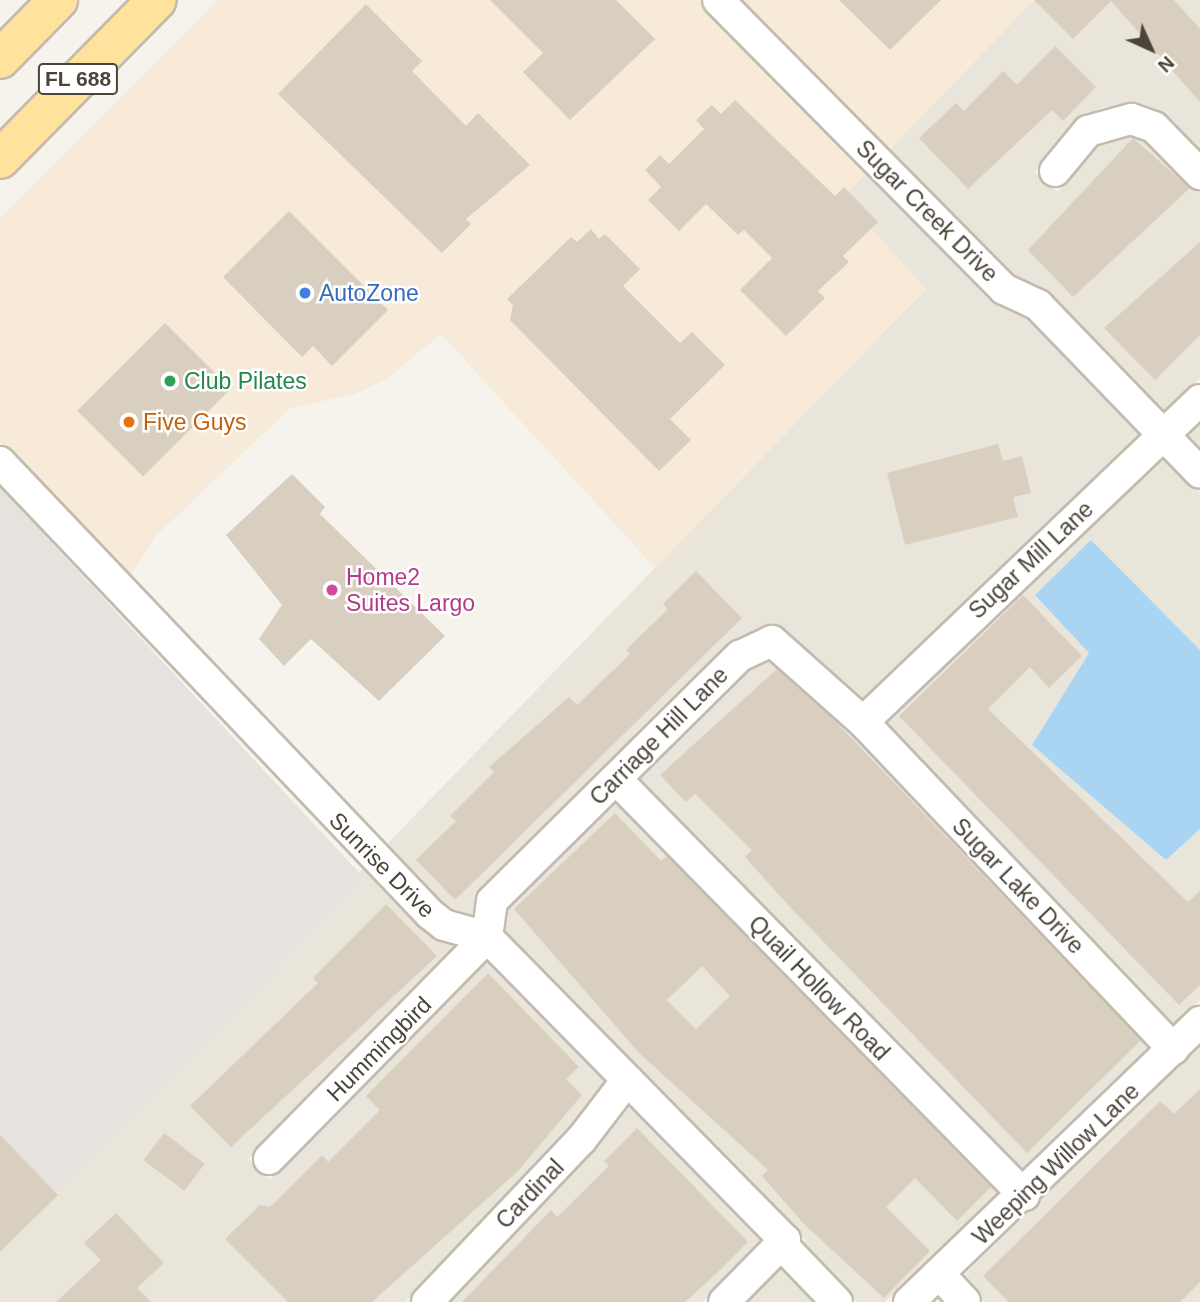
<!DOCTYPE html>
<html>
<head>
<meta charset="utf-8">
<style>
  body { margin:0 }
  #map { position:relative; width:1200px; height:1302px; overflow:hidden; background:#f6f3ec; font-family:Helvetica,sans-serif }
  div>[style] { position:absolute }
  [style*='--x'] { left:calc(var(--x)*1px); top:calc(var(--y)*1px); width:calc(var(--w)*1px); rotate:calc(var(--a)*1deg) }
  .residential>* { inset:0; background:#eae5da }
  .commercial>* { inset:0; background:#f7ead8 }
  .industrial>* { inset:0; background:#e6e2dd }
  .water>* { inset:0; background:#a9d4f2 }
  .building>* { inset:0; background:#d8cfc1; transform-origin:0 0 }
  .roads { filter:drop-shadow(2px 0 #c2bbae) drop-shadow(-2px 0 #c2bbae) drop-shadow(0 2px #c2bbae) drop-shadow(0 -2px #c2bbae) }
  .street>* { height:30px; margin:-15px; padding:0 15px; transform-origin:15px; border-radius:15px; background:#fff }
  .primary>* { height:38px; margin:-19px; padding:0 19px; transform-origin:19px; border-radius:19px; background:#ffe39c }
  .dots>* { width:19px; height:19px; translate:-50% -50%; box-sizing:border-box; border:4px solid #fff; border-radius:50% }
  span { translate:-50% -50%; white-space:nowrap; text-align:center; line-height:1.15; -webkit-text-stroke:5px #fff; paint-order:stroke }
  .shield-label span { padding:2px 5px; background:#fff; border:2px solid; border-radius:5px; -webkit-text-stroke-width:0 }
  .shield-label { font-size:21px; color:#4b4439; font-weight:700 }
  .street-label { font-size:23px; color:#4b4439 }
  .shop-label { font-size:23px; color:#366cbe }
  .left { translate:0 -50%; text-align:left }
  .leisure-label { font-size:23px; color:#27864d }
  .food-label { font-size:23px; color:#c56008 }
  .hotel-label { font-size:23px; color:#b23c85 }
  .north { position:absolute; left:1116px; top:14px; width:70px; height:70px; -webkit-text-stroke:5px #fff; paint-order:stroke; rotate:135deg; font-size:19px; font-weight:700; line-height:28px; text-align:center; color:#4b4439 }
  .north::after { content:''; display:block; margin:auto; width:24px; height:32px; background:#4b4439; clip-path:polygon(50% 0,100% 100%,50% 72%,0 100%) }
</style>
</head>
<body>
<div id="map">
  <div class="residential">
    <i style="clip-path:polygon(1034px 0,1200px 0,1200px 155px,1128px 104px,1101px 108px,1076px 121px,1035px 172px,1058px 192px,1098px 143px,1131px 133px,1147px 139px,1200px 194px,1200px 378px,1162px 415px,1011px 277px,887px 152px)"></i>
    <i style="clip-path:polygon(868px 171px,985px 296px,1030px 317px,1143px 434px,860px 701px,778px 629px,750px 632px,731px 643px,481px 890px,472px 918px,449px 912px,383px 848px,926px 289px,842px 197px)"></i>
    <i style="clip-path:polygon(1200px 421px,1200px 453px,1184px 437px)"></i>
    <i style="clip-path:polygon(1164px 456px,1200px 493px,1200px 650px,1091px 541px,1089px 653px,1032px 745px,1166px 860px,1200px 829px,1200px 1000px,1172px 1028px,883px 722px)"></i>
    <i style="clip-path:polygon(771px 657px,853px 732px,1153px 1048px,1022px 1175px,637px 781px,750px 668px)"></i>
    <i style="clip-path:polygon(617px 800px,1002px 1194px,885px 1302px,856px 1302px,801px 1245px,805px 1240px,502px 931px,505px 910px)"></i>
    <i style="clip-path:polygon(364px 867px,422px 926px,461px 944px,248px 1159px,270px 1180px,489px 958px,607px 1080px,569px 1130px,405px 1302px,0 1302px,0 1252px,364px 878px,358px 873px)"></i>
    <i style="clip-path:polygon(1200px 1044px,1200px 1302px,984px 1302px,961px 1278px)"></i>
    <i style="clip-path:polygon(630px 1102px,765px 1239px,702px 1302px,448px 1302px,592px 1151px)"></i>
    <i style="clip-path:polygon(782px 1265px,818px 1302px,746px 1302px,759px 1290px)"></i>
  </div>
  <div class="commercial">
    <i style="clip-path:polygon(217px 0,698px 0,868px 171px,843px 197px,926px 289px,655px 568px,441px 334px,387px 379px,355px 394px,290px 408px,155px 537px,129px 578px,0 442px,0 219px)"></i>
    <i style="clip-path:polygon(737px 0,1034px 0,887px 152px)"></i>
  </div>
  <div class="industrial">
    <i style="clip-path:polygon(0 487px,364px 878px,0 1252px)"></i>
  </div>
  <div class="water">
    <i style="clip-path:polygon(1091px 540px,1200px 650px,1200px 829px,1166px 860px,1032px 745px,1089px 653px,1035px 595px)"></i>
  </div>
  <div class="building">
    <i style="clip-path:polygon(490px 0,616px 0,655px 39px,570px 120px,523px 72px,543px 53px)"></i>
    <i style="clip-path:polygon(839px 0,941px 0,890px 50px)"></i>
    <i style="clip-path:polygon(1034px 0,1174px 0,1200px 29px,1200px 102px,1111px 1px,1073px 39px)"></i>
    <i style="clip-path:polygon(366px 4px,422px 61px,412px 71px,466px 126px,478px 113px,530px 165px,466px 219px,471px 224px,442px 253px,278px 94px)"></i>
    <i style="clip-path:polygon(1055px 46px,1096px 87px,1063px 121px,1052px 110px,968px 189px,919px 138px,956px 103px,964px 111px,1003px 71px,1017px 85px)"></i>
    <i style="clip-path:polygon(735px 100px,835px 196px,844px 187px,878px 222px,843px 256px,849px 262px,818px 291px,825px 298px,786px 336px,740px 290px,772px 258px,744px 230px,738px 235px,706px 204px,679px 231px,648px 200px,661px 187px,645px 170px,660px 155px,669px 164px,704px 129px,696px 120px,712px 105px,721px 114px)"></i>
    <i style="clip-path:polygon(1133px 138px,1190px 188px,1073px 297px,1028px 250px)"></i>
    <i style="clip-path:polygon(289px 211px,388px 310px,332px 366px,313px 346px,302px 357px,223px 277px)"></i>
    <i style="clip-path:polygon(591px 229px,599px 239px,605px 234px,640px 269px,623px 286px,680px 343px,692px 332px,725px 365px,670px 419px,691px 440px,659px 471px,510px 320px,513px 305px,507px 299px,571px 237px,577px 242px)"></i>
    <i style="clip-path:polygon(1200px 242px,1200px 335px,1155px 380px,1104px 328px)"></i>
    <i style="left:165px;top:323px;width:93px;height:124px;rotate:45deg"></i>
    <i style="clip-path:polygon(998px 444px,1003px 461px,1022px 456px,1031px 493px,1013px 497px,1018px 517px,905px 545px,887px 473px)"></i>
    <i style="clip-path:polygon(292px 474px,325px 507px,320px 514px,445px 636px,379px 701px,311px 639px,284px 666px,259px 639px,282px 605px,226px 535px)"></i>
    <i style="clip-path:polygon(696px 571px,742px 618px,455px 900px,416px 860px,456px 821px,450px 816px,494px 772px,489px 767px,569px 697px,577px 705px,630px 654px,626px 650px,668px 609px,663px 604px)"></i>
    <i style="clip-path:polygon(1023px 595px,1082px 656px,1049px 688px,1030px 667px,988px 709px,1188px 902px,1200px 891px,1200px 985px,1179px 1005px,899px 716px)"></i>
    <i style="clip-path:polygon(777px 669px,834px 720px,1141px 1040px,1027px 1153px,789px 906px,745px 857px,752px 850px,695px 794px,686px 802px,660px 775px)"></i>
    <i style="clip-path:polygon(evenodd,615px 813px,661px 861px,667px 856px,991px 1187px,957px 1221px,915px 1178px,886px 1207px,930px 1251px,884px 1298px,804px 1224px,762px 1176px,768px 1170px,639px 1053px,514px 909px,615px 813px,702px 966px,730px 996px,696px 1029px,667px 1000px,702px 966px)"></i>
    <i style="clip-path:polygon(386px 904px,437px 956px,231px 1147px,190px 1106px,318px 983px,313px 978px)"></i>
    <i style="clip-path:polygon(488px 973px,579px 1067px,566px 1079px,582px 1095px,518px 1171px,372px 1302px,288px 1302px,225px 1239px,260px 1205px,270px 1207px,322px 1155px,328px 1162px,380px 1110px,366px 1096px)"></i>
    <i style="clip-path:polygon(1200px 1089px,1200px 1282px,1180px 1302px,1009px 1302px,983px 1276px,1160px 1101px,1174px 1114px)"></i>
    <i style="clip-path:polygon(637px 1128px,748px 1242px,716px 1274px,685px 1302px,462px 1302px,551px 1210px,557px 1217px,609px 1166px,604px 1161px)"></i>
    <i style="left:164px;top:1133px;width:51px;height:34px;rotate:37deg"></i>
    <i style="clip-path:polygon(0 1135px,58px 1195px,0 1252px)"></i>
    <i style="clip-path:polygon(116px 1213px,164px 1263px,137px 1288px,151px 1302px,56px 1302px,101px 1260px,84px 1243px)"></i>
  </div>
  <div class="roads">
    <div class="street">
      <i style="--x:718;--y:0;--w:407;--a:45.3"></i>
      <i style="--x:1004;--y:289;--w:38;--a:25"></i>
      <i style="--x:1038;--y:305;--w:233;--a:46"></i>
      <i style="--x:1055;--y:171;--w:52;--a:-50.5"></i>
      <i style="--x:1088;--y:131;--w:45;--a:-15.6"></i>
      <i style="--x:1131;--y:119;--w:24;--a:19"></i>
      <i style="--x:1154;--y:127;--w:66;--a:45.6"></i>
      <i style="--x:0;--y:462;--w:624;--a:46.43"></i>
      <i style="--x:430;--y:914;--w:18;--a:38"></i>
      <i style="--x:444;--y:925;--w:45;--a:15.6"></i>
      <i style="--x:487;--y:937;--w:425;--a:45.5"></i>
      <i style="--x:785;--y:1240;--w:8;--a:90"></i>
      <i style="--x:785;--y:1248;--w:75;--a:46.1"></i>
      <i style="--x:863;--y:722;--w:466;--a:-43.7"></i>
      <i style="--x:616;--y:779;--w:583;--a:45.56"></i>
      <i style="--x:269;--y:1159;--w:311;--a:-45.5"></i>
      <i style="--x:487;--y:937;--w:36;--a:-82"></i>
      <i style="--x:492;--y:901;--w:349;--a:-44.7"></i>
      <i style="--x:740;--y:656;--w:35;--a:-25"></i>
      <i style="--x:772;--y:641;--w:122;--a:41.7"></i>
      <i style="--x:863;--y:722;--w:451;--a:46.5"></i>
      <i style="--x:941;--y:1276;--w:35;--a:47"></i>
      <i style="--x:427;--y:1302;--w:224;--a:-46.5"></i>
      <i style="--x:581;--y:1140;--w:76;--a:-52.5"></i>
      <i style="--x:724;--y:1302;--w:87;--a:-45.5"></i>
      <i style="--x:909;--y:1302;--w:404;--a:-43.9"></i>
    </div>
    <div class="primary">
      <i style="--x:0;--y:59;--w:83;--a:-45.5"></i>
      <i style="--x:0;--y:159;--w:223;--a:-45.4"></i>
    </div>
  </div>
  <div class="dots">
    <i style="left:305px;top:293px;background:#3f7fe0"></i>
    <i style="left:170px;top:381px;background:#2e9e5b"></i>
    <i style="left:129px;top:422px;background:#e8710a"></i>
    <i style="left:332px;top:590px;background:#d1479c"></i>
  </div>
  <div class="shield-label">
    <span style="left:78px;top:79px">FL 688</span>
  </div>
  <div class="street-label">
    <span style="left:927px;top:211px;rotate:45deg">Sugar Creek Drive</span>
    <span style="left:1031px;top:560px;rotate:-43deg">Sugar Mill Lane</span>
    <span style="left:659px;top:736px;rotate:-45deg">Carriage Hill Lane</span>
    <span style="left:382px;top:865px;rotate:45deg">Sunrise Drive</span>
    <span style="left:1018px;top:886px;rotate:46deg">Sugar Lake Drive</span>
    <span style="left:819px;top:988px;rotate:46deg">Quail Hollow Road</span>
    <span style="left:379px;top:1049px;rotate:-45deg">Hummingbird</span>
    <span style="left:1056px;top:1164px;rotate:-44deg">Weeping Willow Lane</span>
    <span style="left:530px;top:1194px;rotate:-46deg">Cardinal</span>
  </div>
  <div class="shop-label">
    <span class="left" style="left:319px;top:293px">AutoZone</span>
  </div>
  <div class="leisure-label">
    <span class="left" style="left:184px;top:381px">Club Pilates</span>
  </div>
  <div class="food-label">
    <span class="left" style="left:143px;top:422px">Five Guys</span>
  </div>
  <div class="hotel-label">
    <span class="left" style="left:346px;top:590px">Home2<br>Suites Largo</span>
  </div>
  <div class="north">N</div>
</div>
</body>
</html>
